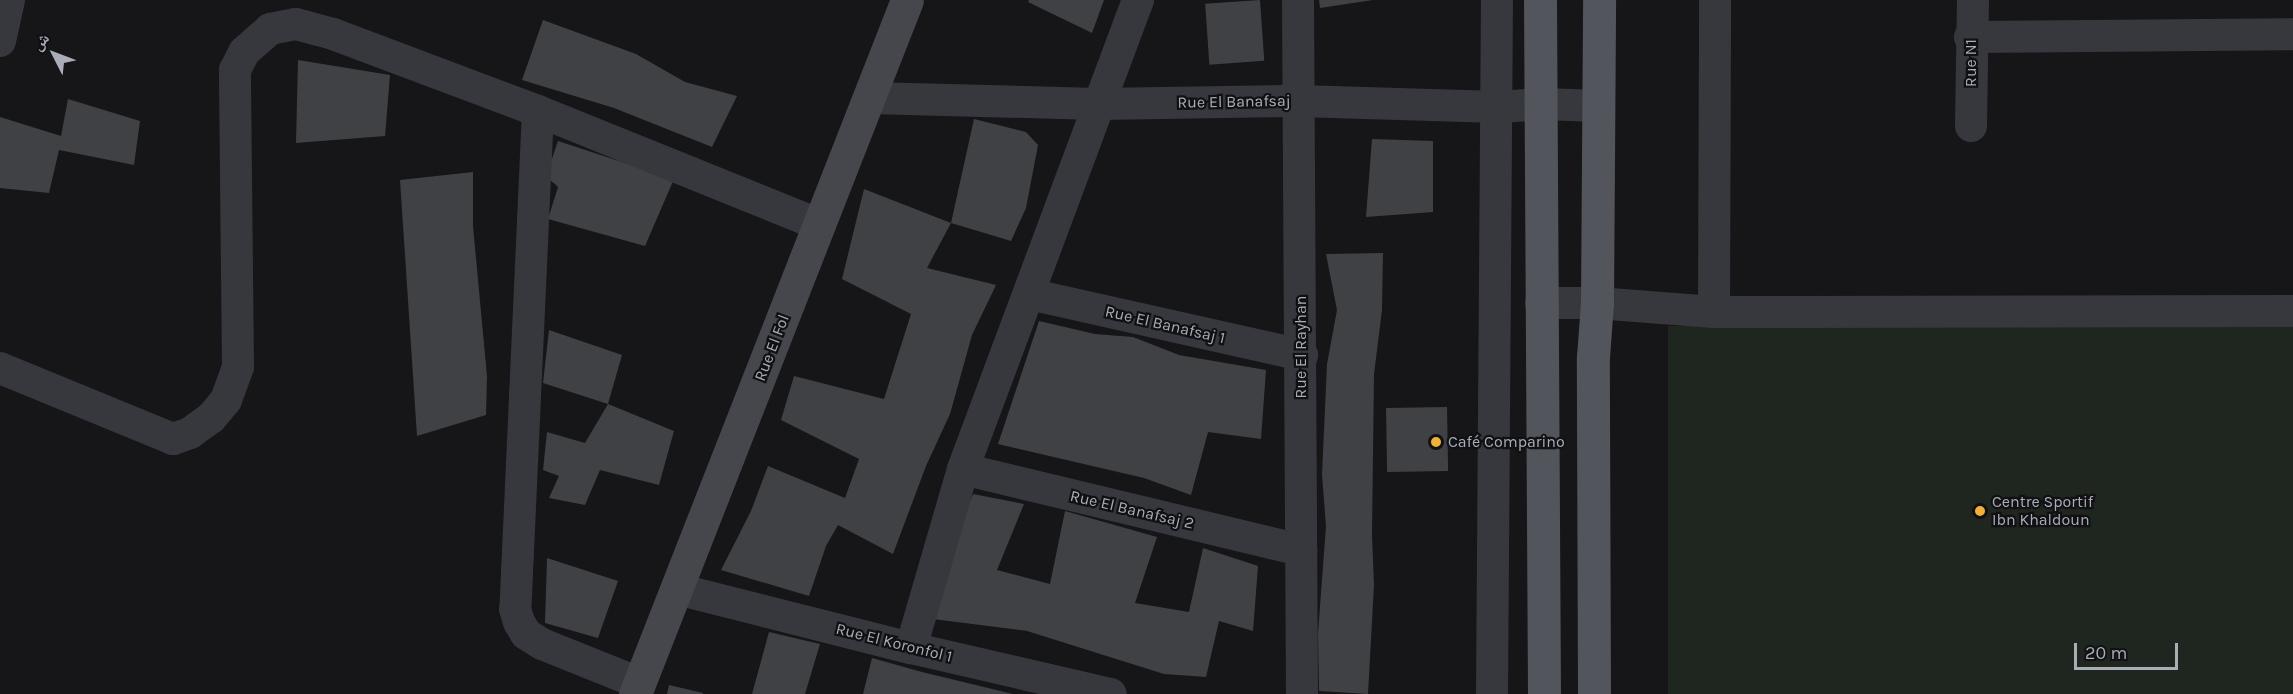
<!DOCTYPE html>
<html>
<head>
<meta charset="utf-8">
<style>
  body { margin:0 }
  #map { position:relative; width:2293px; height:694px; overflow:hidden; background:#161618; font-family:Karla,"Noto Naskh Arabic",sans-serif }
  div>[style] { position:absolute }
  [style*='--x'] { left:calc(var(--x)*1px); top:calc(var(--y)*1px); width:calc(var(--w)*1px); rotate:calc(var(--a)*1deg) }
  .green>* { inset:0; background:#1e261f; transform-origin:0 0 }
  .building>* { inset:0; background:#404145; transform-origin:0 0 }
  .street>* { height:32px; margin:-16px; padding:0 16px; transform-origin:16px; border-radius:16px; background:#37383d }
  .secondary>* { height:33px; margin:-16.5px; padding:0 16.5px; transform-origin:16.5px; border-radius:16.5px; background:#45474d }
  .primary>* { height:33px; margin:-16.5px; padding:0 16.5px; transform-origin:16.5px; border-radius:16.5px; background:#53555c }
  .dots>* { width:16px; height:16px; translate:-50% -50%; box-sizing:border-box; border:3px solid #111113; border-radius:50% }
  span { translate:-50% -50%; white-space:nowrap; text-align:center; line-height:1.15; -webkit-text-stroke:4.5px #111113; paint-order:stroke }
  .street-label { font-size:16px; color:#a8adb8 }
  .poi-label { font-size:16px; color:#a8adb8 }
  .left { translate:0 -50%; text-align:left }
  .north { position:absolute; left:24px; top:24px; width:60px; height:60px; -webkit-text-stroke:4px #111113; paint-order:stroke; rotate:312deg; font-size:16px; font-weight:700; line-height:24px; text-align:center; color:#a8adb8 }
  .north::after { content:''; display:block; margin:auto; width:21px; height:27px; background:#a8adb8; clip-path:polygon(50% 0,100% 100%,50% 72%,0 100%) }
  .scale { position:absolute; left:2074px; top:643px; width:104px; height:27px; box-sizing:border-box; border:3px solid #a8adb8; border-top:0; padding-left:8px; font-size:18px; line-height:21px; white-space:nowrap; color:#a8adb8; -webkit-text-stroke:4px #111113; paint-order:stroke }
</style>
</head>
<body>
<div id="map">
  <div class="green">
    <i style="left:1668px;top:326px;width:625px;height:368px"></i>
  </div>
  <div class="building">
    <i style="clip-path:polygon(1029px 0,1104px 0,1092px 33px,1028px 2px)"></i>
    <i style="left:1260px;top:0;width:61px;height:55px;rotate:86deg"></i>
    <i style="clip-path:polygon(1319px 0,1373px 0,1320px 8px)"></i>
    <i style="clip-path:polygon(543px 20px,636px 54px,685px 82px,737px 96px,712px 147px,614px 108px,522px 80px)"></i>
    <i style="clip-path:polygon(298px 60px,390px 75px,385px 136px,296px 143px)"></i>
    <i style="clip-path:polygon(68px 99px,140px 121px,134px 165px,59px 150px,49px 193px,0 188px,0 117px,61px 136px)"></i>
    <i style="clip-path:polygon(974px 119px,1026px 132px,1038px 145px,1026px 208px,1011px 241px,951px 223px)"></i>
    <i style="clip-path:polygon(1372px 139px,1433px 141px,1433px 212px,1366px 217px)"></i>
    <i style="clip-path:polygon(558px 141px,674px 179px,645px 246px,548px 219px,558px 187px,546px 176px)"></i>
    <i style="clip-path:polygon(473px 172px,473px 226px,487px 376px,486px 415px,417px 436px,400px 180px)"></i>
    <i style="clip-path:polygon(864px 189px,951px 223px,927px 268px,996px 285px,972px 335px,950px 414px,926px 466px,893px 554px,838px 525px,826px 546px,809px 596px,721px 570px,751px 511px,768px 466px,845px 498px,859px 459px,781px 420px,794px 376px,884px 399px,911px 314px,842px 279px)"></i>
    <i style="clip-path:polygon(1383px 253px,1382px 310px,1374px 374px,1372px 535px,1374px 585px,1368px 694px,1319px 691px,1318px 633px,1326px 526px,1322px 475px,1327px 364px,1337px 310px,1326px 254px)"></i>
    <i style="clip-path:polygon(1039px 321px,1095px 334px,1133px 337px,1179px 355px,1266px 370px,1261px 439px,1208px 432px,1191px 495px,1144px 478px,998px 444px)"></i>
    <i style="clip-path:polygon(549px 330px,622px 355px,608px 404px,543px 383px)"></i>
    <i style="clip-path:polygon(608px 404px,674px 431px,659px 485px,600px 470px,585px 505px,549px 498px,559px 476px,543px 470px,547px 432px,585px 443px)"></i>
    <i style="left:1447px;top:407px;width:64px;height:61px;rotate:89deg"></i>
    <i style="clip-path:polygon(973px 494px,1024px 504px,997px 570px,1050px 584px,1065px 511px,1157px 537px,1135px 603px,1189px 612px,1203px 548px,1258px 566px,1253px 631px,1219px 621px,1206px 677px,1164px 674px,1027px 631px,925px 618px)"></i>
    <i style="clip-path:polygon(547px 558px,618px 581px,598px 638px,545px 623px)"></i>
    <i style="clip-path:polygon(769px 632px,820px 644px,805px 694px,752px 694px)"></i>
    <i style="clip-path:polygon(872px 658px,922px 672px,1013px 694px,863px 694px)"></i>
    <i style="clip-path:polygon(669px 685px,703px 693px,703px 694px,667px 694px)"></i>
  </div>
  <div class="street">
    <i style="--x:1298;--y:0;--w:694;--a:89.67"></i>
    <i style="--x:1970;--y:37;--w:323;--a:-0.5"></i>
    <i style="--x:0;--y:41;--w:42;--a:-77.6"></i>
    <i style="--x:870;--y:98;--w:228;--a:1.5"></i>
    <i style="--x:1098;--y:104;--w:201;--a:-0.9"></i>
    <i style="--x:1299;--y:101;--w:199;--a:1.7"></i>
    <i style="--x:1498;--y:107;--w:44;--a:-3.9"></i>
    <i style="--x:1542;--y:104;--w:57;--a:2"></i>
    <i style="--x:538;--y:111;--w:499;--a:92.6"></i>
    <i style="--x:515;--y:609;--w:14;--a:73"></i>
    <i style="--x:519;--y:622;--w:14;--a:60"></i>
    <i style="--x:526;--y:634;--w:19;--a:32"></i>
    <i style="--x:542;--y:644;--w:105;--a:21.9"></i>
    <i style="--x:1971;--y:126;--w:126;--a:-89.1"></i>
    <i style="--x:1029;--y:294;--w:280;--a:12.6"></i>
    <i style="--x:1541;--y:303;--w:56;--a:0"></i>
    <i style="--x:1597;--y:303;--w:117;--a:4.4"></i>
    <i style="--x:1714;--y:312;--w:579;--a:-0.1"></i>
    <i style="--x:1714;--y:312;--w:312;--a:-89.8"></i>
    <i style="--x:0;--y:368;--w:187;--a:22.3"></i>
    <i style="--x:173;--y:439;--w:18;--a:-19"></i>
    <i style="--x:190;--y:433;--w:26;--a:-36"></i>
    <i style="--x:211;--y:418;--w:23;--a:-50"></i>
    <i style="--x:226;--y:400;--w:35;--a:-70"></i>
    <i style="--x:238;--y:367;--w:297;--a:-90.6"></i>
    <i style="--x:235;--y:70;--w:20;--a:-63"></i>
    <i style="--x:244;--y:52;--w:35;--a:-41"></i>
    <i style="--x:270;--y:29;--w:26;--a:-11"></i>
    <i style="--x:296;--y:24;--w:38;--a:15"></i>
    <i style="--x:333;--y:34;--w:219;--a:20.6"></i>
    <i style="--x:538;--y:111;--w:304;--a:22"></i>
    <i style="--x:963;--y:469;--w:348;--a:13.5"></i>
    <i style="--x:677;--y:589;--w:241;--a:14.2"></i>
    <i style="--x:911;--y:648;--w:205;--a:13"></i>
    <i style="--x:911;--y:648;--w:186;--a:-73.8"></i>
    <i style="--x:963;--y:469;--w:501;--a:-69.54"></i>
    <i style="--x:1492;--y:694;--w:694;--a:-89.59"></i>
  </div>
  <div class="secondary">
    <i style="--x:635;--y:694;--w:745;--a:-68.6"></i>
  </div>
  <div class="primary">
    <i style="--x:1540;--y:0;--w:694;--a:89.67"></i>
    <i style="--x:1594;--y:694;--w:337;--a:-90.2"></i>
    <i style="--x:1593;--y:357;--w:54;--a:-85.8"></i>
    <i style="--x:1597;--y:303;--w:303;--a:-89.6"></i>
  </div>
  <div class="dots">
    <i style="left:1436px;top:442px;background:#f2b134"></i>
    <i style="left:1980px;top:511px;background:#f2b134"></i>
  </div>
  <div class="street-label">
    <span style="left:1971px;top:63px;rotate:-90deg">Rue N1</span>
    <span style="left:1234px;top:102px;rotate:-1deg">Rue El Banafsaj</span>
    <span style="left:1165px;top:325px;rotate:13deg">Rue El Banafsaj 1</span>
    <span style="left:1301px;top:347px;rotate:-90deg">Rue El Rayhan</span>
    <span style="left:772px;top:348px;rotate:-69deg">Rue El Fol</span>
    <span style="left:1132px;top:510px;rotate:13deg">Rue El Banafsaj 2</span>
    <span style="left:894px;top:643px;rotate:14deg">Rue El Koronfol 1</span>
  </div>
  <div class="poi-label">
    <span class="left" style="left:1448px;top:442px">Café Comparino</span>
    <span class="left" style="left:1992px;top:511px">Centre Sportif<br>Ibn Khaldoun</span>
  </div>
  <div class="north">ش</div>
  <div class="scale">20 m</div>
</div>
</body>
</html>
